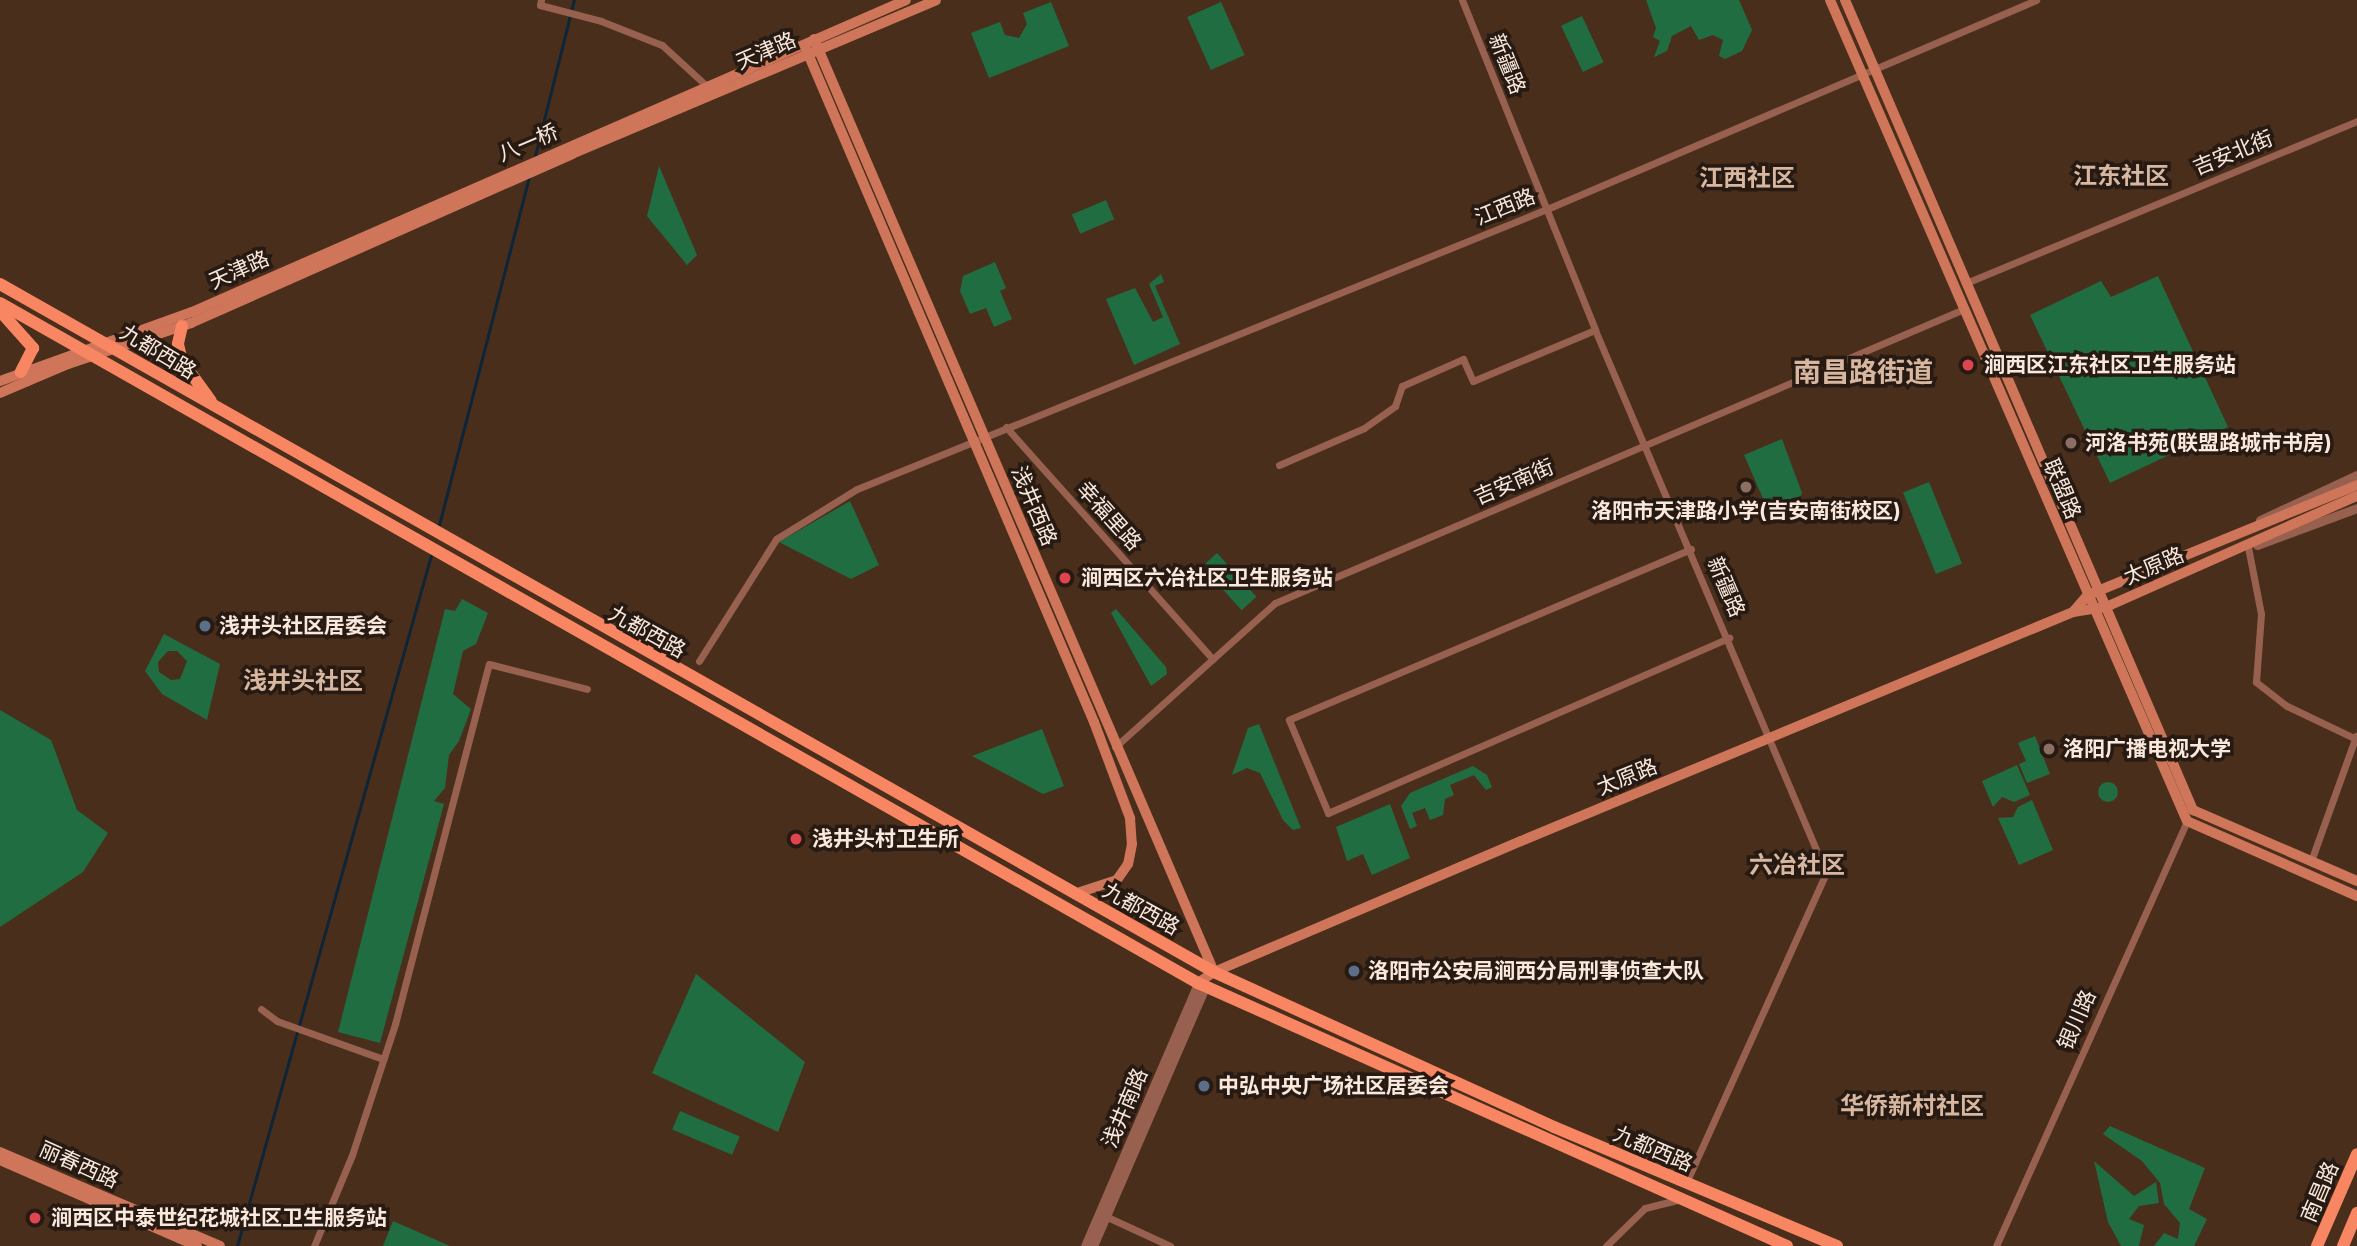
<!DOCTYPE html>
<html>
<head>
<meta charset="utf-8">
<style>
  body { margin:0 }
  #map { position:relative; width:2357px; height:1246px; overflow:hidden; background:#492e1c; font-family:Inter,"Noto Sans SC",sans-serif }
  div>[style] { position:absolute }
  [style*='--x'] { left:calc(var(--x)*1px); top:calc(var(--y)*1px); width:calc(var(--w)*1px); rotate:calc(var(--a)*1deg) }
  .green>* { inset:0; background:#206d42; transform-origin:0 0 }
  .round { border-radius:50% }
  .stream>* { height:2.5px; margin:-1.25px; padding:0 1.25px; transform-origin:1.25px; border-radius:1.25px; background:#0d2537 }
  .minor>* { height:7px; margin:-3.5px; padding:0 3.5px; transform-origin:3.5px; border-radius:3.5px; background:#98604f }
  .tertiary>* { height:9px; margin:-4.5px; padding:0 4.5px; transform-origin:4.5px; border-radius:4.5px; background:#98604f }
  .secondary>* { height:10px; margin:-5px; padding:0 5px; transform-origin:5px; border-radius:5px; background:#cf765a }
  .primary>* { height:12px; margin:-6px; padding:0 6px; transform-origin:6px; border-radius:6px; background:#f98662 }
  .dots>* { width:19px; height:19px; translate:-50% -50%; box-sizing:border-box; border:4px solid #261a12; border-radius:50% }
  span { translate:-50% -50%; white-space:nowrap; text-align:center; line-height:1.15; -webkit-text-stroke:7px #261a12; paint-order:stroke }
  .street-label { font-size:21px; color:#fae8dd }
  .poi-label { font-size:21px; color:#fae8dd; font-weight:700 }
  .left { translate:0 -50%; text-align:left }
  .quarter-label { font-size:24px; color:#d8b7a1; font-weight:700 }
  .district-label { font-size:28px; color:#d8b7a1; font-weight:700 }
</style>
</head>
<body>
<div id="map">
  <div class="green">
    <i style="clip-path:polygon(1646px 0,1739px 0,1752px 30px,1742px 51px,1725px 59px,1719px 56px,1723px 40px,1713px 35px,1699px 40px,1691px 26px,1672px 36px,1667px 51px,1654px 57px,1660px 41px,1653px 37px,1656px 28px)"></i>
    <i style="clip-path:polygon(1051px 2px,1069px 46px,989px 78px,971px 33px,1000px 22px,1005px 35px,1019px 38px,1027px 24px,1023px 13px)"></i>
    <i style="left:1221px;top:2px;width:58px;height:37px;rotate:66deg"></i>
    <i style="left:1582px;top:16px;width:51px;height:23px;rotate:65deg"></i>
    <i style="clip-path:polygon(659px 166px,697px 255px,687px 265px,647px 216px)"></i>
    <i style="left:1106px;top:200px;width:21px;height:37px;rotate:67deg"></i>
    <i style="clip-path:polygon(995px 262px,1006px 288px,1000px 291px,1012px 319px,994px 327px,986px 308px,970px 314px,960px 291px,963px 276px)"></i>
    <i style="clip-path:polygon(1161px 274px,1164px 282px,1155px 286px,1180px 344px,1134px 365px,1106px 299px,1135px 288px,1153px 322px,1163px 317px,1149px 284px)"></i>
    <i style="clip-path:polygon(2158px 276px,2228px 427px,2110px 483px,2030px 315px,2101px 281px,2111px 297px)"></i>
    <i style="clip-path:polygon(1782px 439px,1802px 493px,1796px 505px,1783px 510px,1765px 503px,1744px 455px)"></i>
    <i style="left:1929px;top:482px;width:88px;height:28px;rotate:68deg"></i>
    <i style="clip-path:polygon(850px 501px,879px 565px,851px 579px,779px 542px)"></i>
    <i style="left:1217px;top:553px;width:59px;height:20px;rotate:48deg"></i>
    <i style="clip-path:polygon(462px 599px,488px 613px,476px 644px,463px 651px,453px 694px,471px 709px,459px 741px,449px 755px,445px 788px,434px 801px,444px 804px,380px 1043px,338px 1032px,445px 609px,455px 611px)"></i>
    <i style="clip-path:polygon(1116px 609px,1166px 667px,1167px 674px,1151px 686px,1111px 613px)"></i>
    <i style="clip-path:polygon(evenodd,164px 634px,220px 664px,207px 720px,162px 694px,145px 671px,164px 634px,168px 651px,177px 651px,187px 661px,180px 679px,171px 680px,159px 672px,158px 662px,168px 651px)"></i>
    <i style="clip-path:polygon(0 710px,51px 740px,77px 810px,108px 833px,83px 872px,0 927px)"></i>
    <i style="clip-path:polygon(1259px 724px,1301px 828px,1293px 830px,1283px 820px,1260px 773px,1247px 768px,1232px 775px,1248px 728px)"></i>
    <i style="clip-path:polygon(1042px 729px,1064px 786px,1043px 794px,972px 756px)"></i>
    <i style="clip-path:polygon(2035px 736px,2050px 774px,2027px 783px,2019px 764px,2026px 761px,2018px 743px)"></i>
    <i style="clip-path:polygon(2017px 765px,2030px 795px,2014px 802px,2002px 797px,1993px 807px,1982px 781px)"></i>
    <i style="clip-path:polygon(1473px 766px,1487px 775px,1492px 787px,1486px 790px,1474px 775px,1450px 785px,1454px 795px,1445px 799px,1443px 815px,1430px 820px,1425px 808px,1412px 813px,1417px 826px,1410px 829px,1401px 806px,1410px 793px)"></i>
    <i class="round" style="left:2098px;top:782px;width:20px;height:20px"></i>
    <i style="clip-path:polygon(2032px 800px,2053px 850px,2019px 865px,1998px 818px,2013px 817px,2018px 807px)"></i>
    <i style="clip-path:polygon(1390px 804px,1410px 858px,1372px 875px,1363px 854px,1347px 861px,1336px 827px)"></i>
    <i style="clip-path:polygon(696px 974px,805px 1062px,778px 1132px,652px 1073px)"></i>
    <i style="left:680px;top:1111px;width:65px;height:20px;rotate:23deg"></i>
    <i style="clip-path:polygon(2110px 1126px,2205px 1168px,2189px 1209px,2207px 1219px,2194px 1246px,2154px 1246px,2164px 1233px,2178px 1239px,2180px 1223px,2164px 1204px,2160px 1183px,2142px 1161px,2103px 1134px)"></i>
    <i style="clip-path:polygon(2094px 1161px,2134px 1196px,2156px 1182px,2159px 1203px,2139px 1206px,2129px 1219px,2144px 1225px,2139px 1246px,2121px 1246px,2108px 1222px)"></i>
    <i style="clip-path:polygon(393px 1221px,450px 1246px,383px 1246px)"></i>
  </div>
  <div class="stream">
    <i style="--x:534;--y:160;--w:165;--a:-76"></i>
    <i style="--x:438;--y:529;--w:365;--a:-75.5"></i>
    <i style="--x:237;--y:1246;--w:721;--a:-74.31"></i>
  </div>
  <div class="minor">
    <i style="--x:541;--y:0;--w:5;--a:101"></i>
    <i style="--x:540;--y:5;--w:63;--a:14.7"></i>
    <i style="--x:601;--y:21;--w:66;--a:21.5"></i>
    <i style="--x:662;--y:45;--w:64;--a:42.5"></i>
    <i style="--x:1462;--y:0;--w:356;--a:68"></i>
    <i style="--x:1595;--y:330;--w:590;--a:66.95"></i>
    <i style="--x:1826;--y:873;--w:340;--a:114.3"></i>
    <i style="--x:1966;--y:283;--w:423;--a:-22.5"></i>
    <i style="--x:1006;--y:427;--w:311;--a:48.3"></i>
    <i style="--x:1279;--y:465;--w:93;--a:-23.5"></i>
    <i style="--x:1364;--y:428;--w:38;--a:-35"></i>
    <i style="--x:1395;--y:406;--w:21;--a:-71"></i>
    <i style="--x:1402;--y:386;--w:67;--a:-23.9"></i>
    <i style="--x:1463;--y:359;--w:24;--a:66"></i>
    <i style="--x:1473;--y:381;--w:132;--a:-22.7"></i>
    <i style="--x:2248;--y:547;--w:68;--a:79"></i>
    <i style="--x:2261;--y:614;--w:68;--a:94.2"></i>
    <i style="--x:2256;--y:682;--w:39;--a:38"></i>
    <i style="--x:2287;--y:706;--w:74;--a:25.5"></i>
    <i style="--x:1691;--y:549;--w:437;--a:157"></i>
    <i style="--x:1289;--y:720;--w:101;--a:67.2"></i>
    <i style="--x:1328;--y:813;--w:438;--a:-23.6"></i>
    <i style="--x:699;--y:661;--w:144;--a:-57.7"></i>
    <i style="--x:776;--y:539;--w:95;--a:-31.7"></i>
    <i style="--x:857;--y:489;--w:745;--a:-22.09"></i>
    <i style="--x:1547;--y:209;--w:532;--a:-23.14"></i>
    <i style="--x:1115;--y:747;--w:215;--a:-42"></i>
    <i style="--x:1275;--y:603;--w:749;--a:-23.11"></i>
    <i style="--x:2311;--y:861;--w:133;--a:-70.2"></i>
    <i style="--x:261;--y:1009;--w:20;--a:37"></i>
    <i style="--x:277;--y:1021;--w:113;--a:19.7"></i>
    <i style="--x:1103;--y:1215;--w:74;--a:24.8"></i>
    <i style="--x:314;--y:1246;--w:99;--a:-67.3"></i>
    <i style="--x:352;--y:1155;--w:138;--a:-71.8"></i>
    <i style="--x:395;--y:1024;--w:372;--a:-75.4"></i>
    <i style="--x:489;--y:664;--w:101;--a:14.3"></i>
    <i style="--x:1606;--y:1246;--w:54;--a:-44.3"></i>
    <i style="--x:1645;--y:1208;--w:33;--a:-14"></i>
    <i style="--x:1996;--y:1246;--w:468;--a:-65.8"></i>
  </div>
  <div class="tertiary">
    <i style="--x:2260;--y:520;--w:107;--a:-24.9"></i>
    <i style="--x:2257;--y:545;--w:107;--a:-20.3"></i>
    <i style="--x:1085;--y:1246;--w:286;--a:-66.7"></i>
    <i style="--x:1093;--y:1246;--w:282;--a:-66.6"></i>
  </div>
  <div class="secondary">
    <i style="--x:1830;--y:0;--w:895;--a:66.5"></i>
    <i style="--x:2187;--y:821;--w:186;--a:23.8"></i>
    <i style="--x:1845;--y:0;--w:882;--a:66.75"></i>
    <i style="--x:2193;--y:810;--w:179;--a:23.4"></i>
    <i style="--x:814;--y:39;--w:1015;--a:66.79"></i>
    <i style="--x:806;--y:49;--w:732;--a:66.83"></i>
    <i style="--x:1094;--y:722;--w:103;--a:69.4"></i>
    <i style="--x:1130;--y:818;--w:26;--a:86"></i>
    <i style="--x:1132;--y:844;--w:20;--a:101"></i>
    <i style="--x:1128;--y:864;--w:19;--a:125"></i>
    <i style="--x:1117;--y:880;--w:45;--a:162"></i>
    <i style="--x:0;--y:381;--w:204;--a:-19.8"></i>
    <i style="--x:192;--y:312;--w:779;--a:-23.6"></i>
    <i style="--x:0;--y:393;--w:74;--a:-23.1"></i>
    <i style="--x:68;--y:364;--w:130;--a:-18.4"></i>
    <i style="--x:191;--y:323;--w:417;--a:-23.9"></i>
    <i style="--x:572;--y:154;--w:395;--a:-22.9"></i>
    <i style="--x:2073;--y:612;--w:23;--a:-49"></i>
    <i style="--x:2088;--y:595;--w:291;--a:-22.2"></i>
    <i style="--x:1198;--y:983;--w:19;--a:-35"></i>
    <i style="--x:1214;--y:972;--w:334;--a:-23.1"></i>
    <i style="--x:1521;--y:841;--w:598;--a:-22.53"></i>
    <i style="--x:2073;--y:612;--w:33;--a:-9"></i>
    <i style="--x:2106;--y:607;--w:274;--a:-23.9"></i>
    <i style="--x:0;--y:1152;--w:239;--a:23.1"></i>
    <i style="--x:0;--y:1160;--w:215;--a:23.6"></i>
  </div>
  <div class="primary">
    <i style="--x:0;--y:284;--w:1395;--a:29.54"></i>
    <i style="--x:1214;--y:972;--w:374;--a:24.5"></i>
    <i style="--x:1554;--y:1127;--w:307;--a:22.8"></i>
    <i style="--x:0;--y:303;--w:1378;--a:29.58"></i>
    <i style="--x:1198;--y:983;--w:645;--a:24.06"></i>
    <i style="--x:0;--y:311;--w:50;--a:48.3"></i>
    <i style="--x:33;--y:348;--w:27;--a:117"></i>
    <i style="--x:182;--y:326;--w:18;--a:103"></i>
    <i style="--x:178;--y:344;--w:17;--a:77"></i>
    <i style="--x:182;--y:361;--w:49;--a:54.1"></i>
    <i style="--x:2317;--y:1246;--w:100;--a:-66.5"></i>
    <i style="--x:2343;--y:1246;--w:36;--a:-67"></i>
  </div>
  <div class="dots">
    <i style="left:1968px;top:365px;background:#e0444e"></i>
    <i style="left:2071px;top:443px;background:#8d6e63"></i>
    <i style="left:1746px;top:487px;background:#8d6e63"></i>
    <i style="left:1065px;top:578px;background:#e0444e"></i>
    <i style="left:205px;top:626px;background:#5c6f8a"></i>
    <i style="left:2049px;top:749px;background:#8d6e63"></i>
    <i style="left:796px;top:839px;background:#e0444e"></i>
    <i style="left:1354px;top:971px;background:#5c6f8a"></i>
    <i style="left:1204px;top:1086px;background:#5c6f8a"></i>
    <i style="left:35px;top:1218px;background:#e0444e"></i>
  </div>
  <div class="street-label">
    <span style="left:766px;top:51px;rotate:-23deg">天津路</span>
    <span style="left:1507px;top:64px;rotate:68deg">新疆路</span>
    <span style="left:528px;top:143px;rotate:-23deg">八一桥</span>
    <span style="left:2233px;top:153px;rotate:-22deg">吉安北街</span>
    <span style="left:1505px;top:207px;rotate:-22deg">江西路</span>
    <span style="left:239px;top:270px;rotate:-24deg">天津路</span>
    <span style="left:158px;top:352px;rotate:31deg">九都西路</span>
    <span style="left:1514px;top:482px;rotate:-23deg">吉安南街</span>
    <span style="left:2062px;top:489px;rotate:67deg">联盟路</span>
    <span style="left:1034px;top:506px;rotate:67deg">浅井西路</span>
    <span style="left:1109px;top:516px;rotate:48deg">幸福里路</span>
    <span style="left:2154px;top:566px;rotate:-23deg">太原路</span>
    <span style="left:1726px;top:587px;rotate:67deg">新疆路</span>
    <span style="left:647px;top:632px;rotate:29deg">九都西路</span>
    <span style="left:1627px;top:777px;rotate:-22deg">太原路</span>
    <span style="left:1141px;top:909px;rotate:29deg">九都西路</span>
    <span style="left:2077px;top:1020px;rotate:-66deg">银川路</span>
    <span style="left:1125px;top:1108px;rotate:-67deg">浅井南路</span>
    <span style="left:1653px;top:1149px;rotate:23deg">九都西路</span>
    <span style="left:79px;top:1165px;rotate:24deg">丽春西路</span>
    <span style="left:2320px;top:1192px;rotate:-67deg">南昌路</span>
  </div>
  <div class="poi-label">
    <span class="left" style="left:1984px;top:365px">涧西区江东社区卫生服务站</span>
    <span class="left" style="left:2085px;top:443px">河洛书苑(联盟路城市书房)</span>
    <span style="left:1746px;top:511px">洛阳市天津路小学(吉安南街校区)</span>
    <span class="left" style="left:1081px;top:578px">涧西区六冶社区卫生服务站</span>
    <span class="left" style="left:219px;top:626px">浅井头社区居委会</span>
    <span class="left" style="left:2063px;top:749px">洛阳广播电视大学</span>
    <span class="left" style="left:812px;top:839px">浅井头村卫生所</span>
    <span class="left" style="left:1368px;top:971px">洛阳市公安局涧西分局刑事侦查大队</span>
    <span class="left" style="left:1218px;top:1086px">中弘中央广场社区居委会</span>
    <span class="left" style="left:51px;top:1218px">涧西区中泰世纪花城社区卫生服务站</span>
  </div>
  <div class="quarter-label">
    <span style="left:2121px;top:176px">江东社区</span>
    <span style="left:1747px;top:178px">江西社区</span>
    <span style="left:303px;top:681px">浅井头社区</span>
    <span style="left:1797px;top:865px">六冶社区</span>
    <span style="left:1912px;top:1106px">华侨新村社区</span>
  </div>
  <div class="district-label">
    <span style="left:1863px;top:372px">南昌路街道</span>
  </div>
</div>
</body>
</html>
